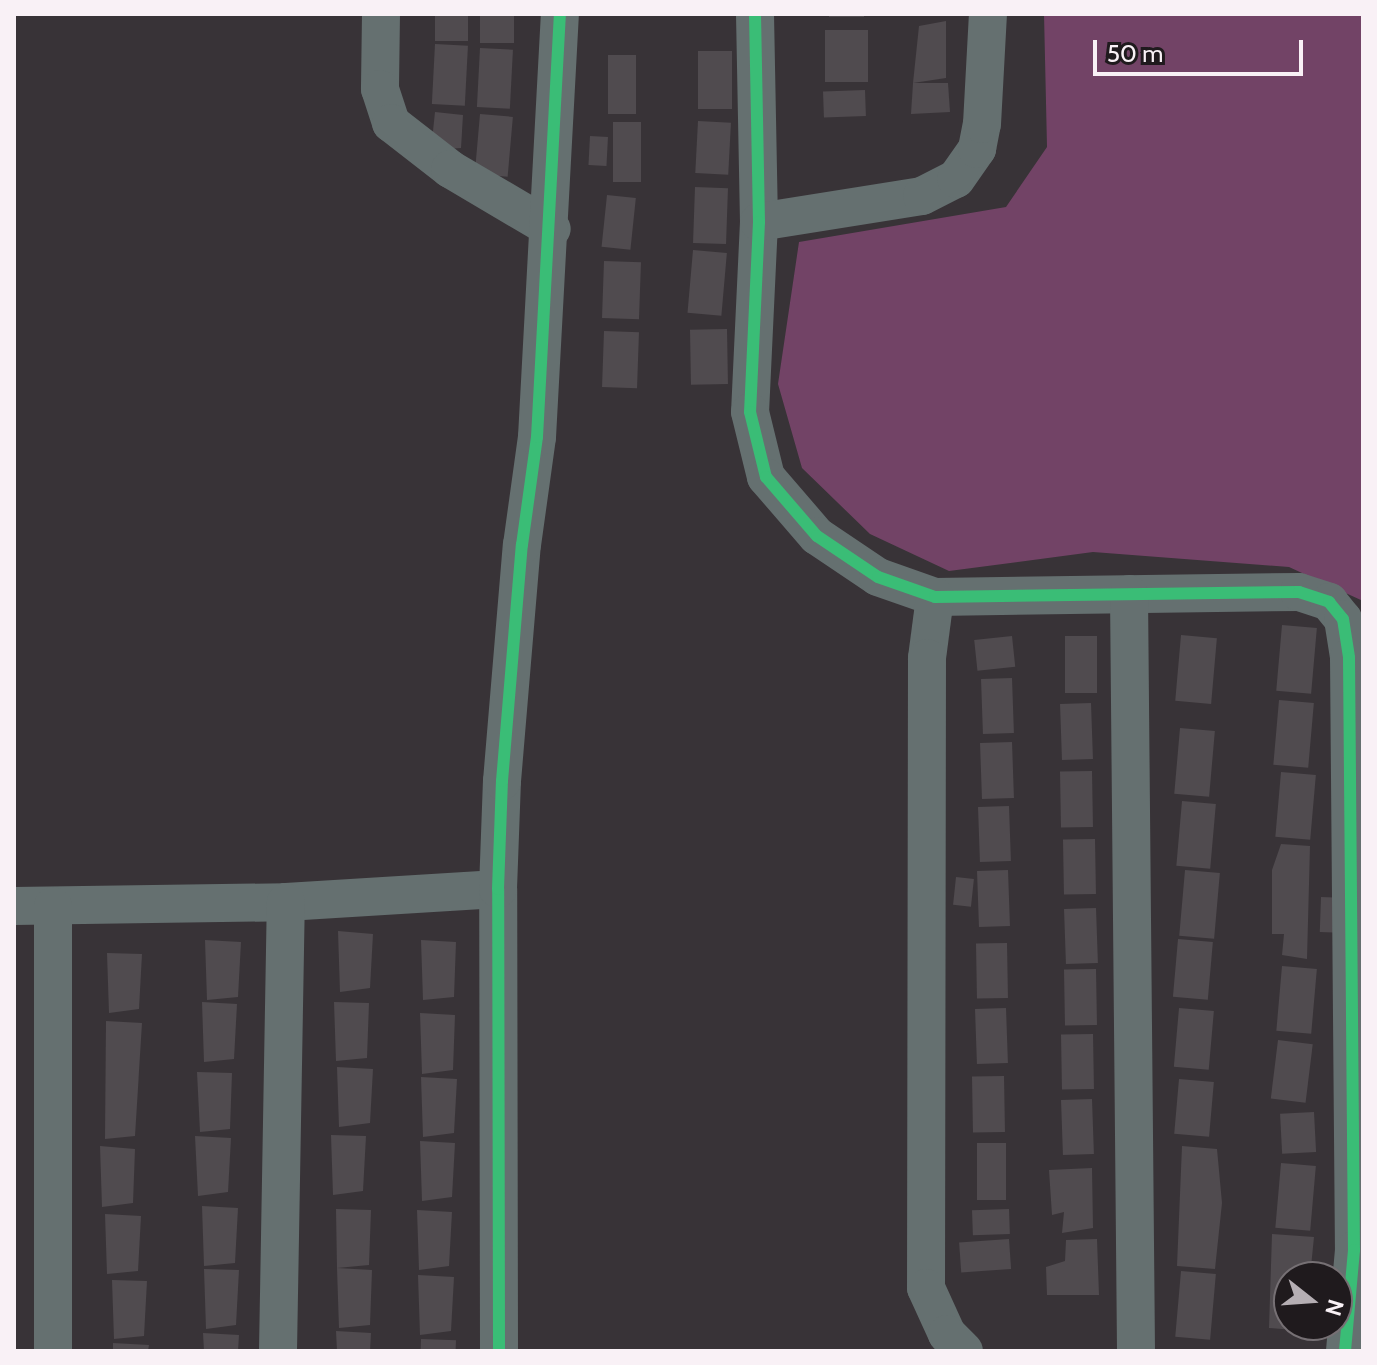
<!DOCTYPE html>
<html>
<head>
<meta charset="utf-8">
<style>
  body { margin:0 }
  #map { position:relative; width:1377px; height:1365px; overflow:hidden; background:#383337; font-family:Cabin,sans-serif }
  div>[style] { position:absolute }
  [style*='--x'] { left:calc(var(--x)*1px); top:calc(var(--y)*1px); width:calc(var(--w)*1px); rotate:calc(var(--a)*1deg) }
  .green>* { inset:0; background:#724366 }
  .building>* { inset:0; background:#504b4f; transform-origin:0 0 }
  .minor>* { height:38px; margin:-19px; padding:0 19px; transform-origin:19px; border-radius:19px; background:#657070 }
  .cycleway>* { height:12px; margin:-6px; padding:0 6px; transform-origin:6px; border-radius:6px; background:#3abd76 }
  span { translate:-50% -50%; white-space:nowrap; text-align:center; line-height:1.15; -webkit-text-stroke:6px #1f1a1d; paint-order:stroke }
  .frame { position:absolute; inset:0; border:16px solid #f9f1f6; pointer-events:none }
  .north { position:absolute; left:1273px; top:1261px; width:80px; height:80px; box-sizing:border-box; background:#1f1a1d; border:2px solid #767074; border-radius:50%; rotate:107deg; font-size:22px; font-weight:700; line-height:32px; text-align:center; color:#f9f1f6 }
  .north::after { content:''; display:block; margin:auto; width:28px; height:36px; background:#b5aeb3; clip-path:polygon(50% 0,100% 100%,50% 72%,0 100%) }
  .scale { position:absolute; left:1093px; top:40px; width:210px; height:36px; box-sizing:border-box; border:4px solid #f9f1f6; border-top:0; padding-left:10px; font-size:24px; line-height:28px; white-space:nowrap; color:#f9f1f6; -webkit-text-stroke:6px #1f1a1d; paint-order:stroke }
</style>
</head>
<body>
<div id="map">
  <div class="green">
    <i style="clip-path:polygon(1044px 14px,1363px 14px,1363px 601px,1289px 567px,1093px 552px,949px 571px,870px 534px,802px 468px,778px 384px,799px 242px,1006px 207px,1047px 147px)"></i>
  </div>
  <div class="building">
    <i style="left:435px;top:14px;width:33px;height:27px"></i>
    <i style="left:480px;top:14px;width:34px;height:29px"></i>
    <i style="left:829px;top:14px;width:35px;height:3px"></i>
    <i style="clip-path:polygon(946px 21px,946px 78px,913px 83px,919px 26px)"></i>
    <i style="left:825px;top:30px;width:43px;height:52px"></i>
    <i style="left:435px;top:44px;width:33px;height:60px;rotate:3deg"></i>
    <i style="left:480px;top:48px;width:33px;height:59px;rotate:3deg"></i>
    <i style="left:698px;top:51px;width:34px;height:58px"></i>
    <i style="left:608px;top:55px;width:28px;height:59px"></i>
    <i style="clip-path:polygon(913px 83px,948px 83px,950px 112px,911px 114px)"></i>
    <i style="left:865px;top:90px;width:26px;height:42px;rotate:88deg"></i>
    <i style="clip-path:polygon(435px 112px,463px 115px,461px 148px,431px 150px)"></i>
    <i style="left:480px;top:114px;width:33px;height:60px;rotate:5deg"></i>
    <i style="left:698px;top:121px;width:33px;height:52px;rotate:3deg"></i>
    <i style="left:613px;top:122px;width:28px;height:60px"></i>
    <i style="left:590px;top:136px;width:18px;height:29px;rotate:3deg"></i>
    <i style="left:695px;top:187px;width:33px;height:56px;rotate:2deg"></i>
    <i style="left:607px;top:195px;width:29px;height:52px;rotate:6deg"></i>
    <i style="left:693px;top:250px;width:34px;height:63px;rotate:5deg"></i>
    <i style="left:604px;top:261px;width:37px;height:57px;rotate:2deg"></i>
    <i style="left:727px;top:329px;width:55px;height:37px;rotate:89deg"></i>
    <i style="left:604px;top:331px;width:35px;height:56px;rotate:2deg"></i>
    <i style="left:1282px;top:625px;width:35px;height:66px;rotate:5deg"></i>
    <i style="left:1181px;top:635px;width:36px;height:66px;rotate:5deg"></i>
    <i style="left:1012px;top:636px;width:31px;height:38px;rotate:84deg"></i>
    <i style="left:1065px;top:636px;width:32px;height:57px"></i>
    <i style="left:1012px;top:678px;width:55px;height:31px;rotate:88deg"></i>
    <i style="left:1279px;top:700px;width:35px;height:65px;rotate:5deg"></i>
    <i style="left:1091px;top:703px;width:56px;height:31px;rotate:88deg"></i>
    <i style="left:1180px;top:728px;width:35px;height:66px;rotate:5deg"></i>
    <i style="left:1012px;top:742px;width:56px;height:32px;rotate:88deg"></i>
    <i style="left:1092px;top:771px;width:56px;height:32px;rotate:89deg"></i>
    <i style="left:1281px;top:772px;width:35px;height:65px;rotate:5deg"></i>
    <i style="left:1182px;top:801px;width:34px;height:65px;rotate:5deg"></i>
    <i style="left:1009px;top:806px;width:55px;height:31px;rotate:88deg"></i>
    <i style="left:1095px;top:839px;width:55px;height:32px;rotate:89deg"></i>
    <i style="clip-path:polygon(1281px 844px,1310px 846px,1307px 959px,1282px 955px,1284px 934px,1272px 934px,1272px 870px)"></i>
    <i style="left:1008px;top:870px;width:56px;height:31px;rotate:88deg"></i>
    <i style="left:1185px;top:870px;width:35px;height:66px;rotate:5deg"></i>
    <i style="left:956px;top:877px;width:18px;height:28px;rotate:6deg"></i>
    <i style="left:1321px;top:897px;width:27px;height:35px;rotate:2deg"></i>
    <i style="left:1096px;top:908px;width:55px;height:32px;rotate:88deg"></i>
    <i style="clip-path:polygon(338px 931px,373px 934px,370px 988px,340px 992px)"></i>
    <i style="left:1178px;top:939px;width:35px;height:58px;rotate:5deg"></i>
    <i style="clip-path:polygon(205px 940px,241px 942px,238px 997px,207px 1000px)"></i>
    <i style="clip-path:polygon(421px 940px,456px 942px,454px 997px,423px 1000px)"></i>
    <i style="left:1007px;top:943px;width:55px;height:31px;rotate:89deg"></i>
    <i style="clip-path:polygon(107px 953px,142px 954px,139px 1009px,109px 1013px)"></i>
    <i style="left:1282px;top:966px;width:35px;height:65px;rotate:5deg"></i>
    <i style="left:1096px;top:969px;width:56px;height:32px;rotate:89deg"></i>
    <i style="clip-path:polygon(202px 1002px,237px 1004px,234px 1059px,204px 1062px)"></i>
    <i style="clip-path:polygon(334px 1002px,369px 1003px,367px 1058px,336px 1061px)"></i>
    <i style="left:1006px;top:1008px;width:55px;height:31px;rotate:88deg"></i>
    <i style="left:1179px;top:1008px;width:35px;height:59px;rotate:5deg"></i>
    <i style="clip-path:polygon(420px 1013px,455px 1015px,453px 1070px,422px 1074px)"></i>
    <i style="clip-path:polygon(106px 1021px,142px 1023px,135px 1136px,105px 1139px)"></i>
    <i style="left:1093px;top:1034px;width:55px;height:32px;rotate:89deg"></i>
    <i style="left:1278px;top:1040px;width:35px;height:59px;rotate:7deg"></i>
    <i style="clip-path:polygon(337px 1067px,373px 1069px,370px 1123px,339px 1127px)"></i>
    <i style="clip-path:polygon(197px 1072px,232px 1073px,230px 1129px,200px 1132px)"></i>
    <i style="left:1004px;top:1076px;width:56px;height:32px;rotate:89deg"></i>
    <i style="clip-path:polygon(421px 1077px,457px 1079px,454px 1133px,423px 1137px)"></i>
    <i style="left:1179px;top:1079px;width:35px;height:55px;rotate:5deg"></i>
    <i style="left:1092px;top:1099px;width:55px;height:31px;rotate:88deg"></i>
    <i style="left:1314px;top:1112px;width:40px;height:34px;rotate:87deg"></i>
    <i style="clip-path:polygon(331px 1135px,366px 1136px,363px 1191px,333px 1195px)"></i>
    <i style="clip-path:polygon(195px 1136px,231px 1138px,228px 1192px,198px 1196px)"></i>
    <i style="clip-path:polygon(420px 1141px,455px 1143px,452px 1197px,422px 1201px)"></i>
    <i style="left:977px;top:1143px;width:29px;height:57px"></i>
    <i style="clip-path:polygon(100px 1146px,135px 1149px,133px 1203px,102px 1207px)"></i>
    <i style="clip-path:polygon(1182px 1146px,1217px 1149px,1222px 1203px,1215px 1269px,1177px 1266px)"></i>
    <i style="left:1281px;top:1163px;width:35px;height:65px;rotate:5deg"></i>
    <i style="clip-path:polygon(1092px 1168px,1093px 1228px,1062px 1233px,1064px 1212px,1052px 1215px,1049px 1170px)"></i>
    <i style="clip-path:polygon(202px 1206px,238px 1208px,235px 1263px,204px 1266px)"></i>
    <i style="clip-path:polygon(336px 1209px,371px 1210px,369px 1265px,337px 1268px)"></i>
    <i style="left:1009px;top:1209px;width:25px;height:37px;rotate:88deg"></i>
    <i style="clip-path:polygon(417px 1210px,452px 1212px,449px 1266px,419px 1270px)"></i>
    <i style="clip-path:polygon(105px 1214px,141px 1216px,138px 1271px,107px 1274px)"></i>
    <i style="clip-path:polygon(1272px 1234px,1314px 1237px,1310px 1277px,1289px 1277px,1289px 1325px,1306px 1325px,1306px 1331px,1269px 1328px)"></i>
    <i style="left:1009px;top:1239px;width:30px;height:50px;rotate:86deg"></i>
    <i style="clip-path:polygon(1097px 1239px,1099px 1295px,1047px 1295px,1046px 1267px,1065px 1261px,1066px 1240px)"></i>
    <i style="clip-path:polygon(337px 1268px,372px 1270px,370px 1325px,339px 1328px)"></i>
    <i style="clip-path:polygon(204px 1269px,239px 1270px,236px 1325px,206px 1329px)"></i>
    <i style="left:1181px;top:1271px;width:35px;height:66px;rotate:5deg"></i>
    <i style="clip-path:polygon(418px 1275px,454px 1277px,451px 1331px,420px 1335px)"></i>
    <i style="clip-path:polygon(112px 1280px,147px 1281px,144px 1336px,114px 1339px)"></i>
    <i style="clip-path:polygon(336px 1331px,371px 1333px,370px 1351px,337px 1351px)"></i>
    <i style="clip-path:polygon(203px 1333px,239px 1335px,238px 1351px,204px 1351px)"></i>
    <i style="left:421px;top:1339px;width:35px;height:12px;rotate:2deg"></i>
    <i style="clip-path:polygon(113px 1343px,149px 1345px,148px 1351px,113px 1351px)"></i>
  </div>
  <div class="minor">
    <i style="--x:381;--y:14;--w:75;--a:90.8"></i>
    <i style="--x:380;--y:89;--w:36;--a:72"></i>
    <i style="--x:391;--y:123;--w:75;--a:37.9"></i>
    <i style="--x:450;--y:169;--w:118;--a:30.5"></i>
    <i style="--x:755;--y:14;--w:208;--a:88.9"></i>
    <i style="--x:759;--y:222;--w:190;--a:92.7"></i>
    <i style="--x:750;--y:412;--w:67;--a:76.2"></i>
    <i style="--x:766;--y:477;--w:78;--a:49.2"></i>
    <i style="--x:817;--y:536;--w:73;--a:33.9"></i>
    <i style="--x:878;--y:577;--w:60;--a:19.3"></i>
    <i style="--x:935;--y:597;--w:364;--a:-0.8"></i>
    <i style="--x:1299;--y:592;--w:32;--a:18"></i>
    <i style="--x:1329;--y:602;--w:22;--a:51"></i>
    <i style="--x:1343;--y:619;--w:39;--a:81"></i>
    <i style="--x:1349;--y:658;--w:592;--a:89.52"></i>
    <i style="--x:1354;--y:1250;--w:101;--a:95.1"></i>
    <i style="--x:759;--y:222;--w:165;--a:-9.1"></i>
    <i style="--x:922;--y:196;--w:38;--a:-27"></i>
    <i style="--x:956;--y:179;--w:37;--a:-55"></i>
    <i style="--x:977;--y:149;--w:25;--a:-79"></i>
    <i style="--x:982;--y:124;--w:110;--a:-86.9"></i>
    <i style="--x:1129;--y:594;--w:757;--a:89.47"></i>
    <i style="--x:935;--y:597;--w:62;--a:97.5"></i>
    <i style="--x:927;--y:658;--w:630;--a:90.09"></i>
    <i style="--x:926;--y:1288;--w:51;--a:65.5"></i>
    <i style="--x:947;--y:1334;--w:24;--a:45"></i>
    <i style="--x:14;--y:906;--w:272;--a:-0.8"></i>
    <i style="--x:286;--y:902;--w:212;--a:-3.5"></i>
    <i style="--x:53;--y:1351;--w:445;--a:-90"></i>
    <i style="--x:278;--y:1351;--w:449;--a:-89"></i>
    <i style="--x:499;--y:1351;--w:462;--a:-90.1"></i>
    <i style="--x:498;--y:889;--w:108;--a:-87.9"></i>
    <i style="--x:502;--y:781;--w:237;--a:-85.2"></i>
    <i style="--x:522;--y:545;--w:109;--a:-82.1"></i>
    <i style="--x:537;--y:437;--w:424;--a:-86.9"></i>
  </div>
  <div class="cycleway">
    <i style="--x:755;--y:14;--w:208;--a:88.9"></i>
    <i style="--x:759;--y:222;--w:190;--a:92.7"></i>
    <i style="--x:750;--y:412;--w:67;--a:76.2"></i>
    <i style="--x:766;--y:477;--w:78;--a:49.2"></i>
    <i style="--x:817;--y:536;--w:73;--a:33.9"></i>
    <i style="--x:878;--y:577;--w:60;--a:19.3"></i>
    <i style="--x:935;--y:597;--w:364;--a:-0.8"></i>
    <i style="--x:1299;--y:592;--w:32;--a:18"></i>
    <i style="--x:1329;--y:602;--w:22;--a:51"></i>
    <i style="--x:1343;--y:619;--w:39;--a:81"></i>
    <i style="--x:1349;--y:658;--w:592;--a:89.52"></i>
    <i style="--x:1354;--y:1250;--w:101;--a:95.1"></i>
    <i style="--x:499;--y:1351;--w:462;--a:-90.1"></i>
    <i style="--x:498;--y:889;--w:108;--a:-87.9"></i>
    <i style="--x:502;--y:781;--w:237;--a:-85.2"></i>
    <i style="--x:522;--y:545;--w:109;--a:-82.1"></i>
    <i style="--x:537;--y:437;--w:424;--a:-86.9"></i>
  </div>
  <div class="frame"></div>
  <div class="north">N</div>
  <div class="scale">50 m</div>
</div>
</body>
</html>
